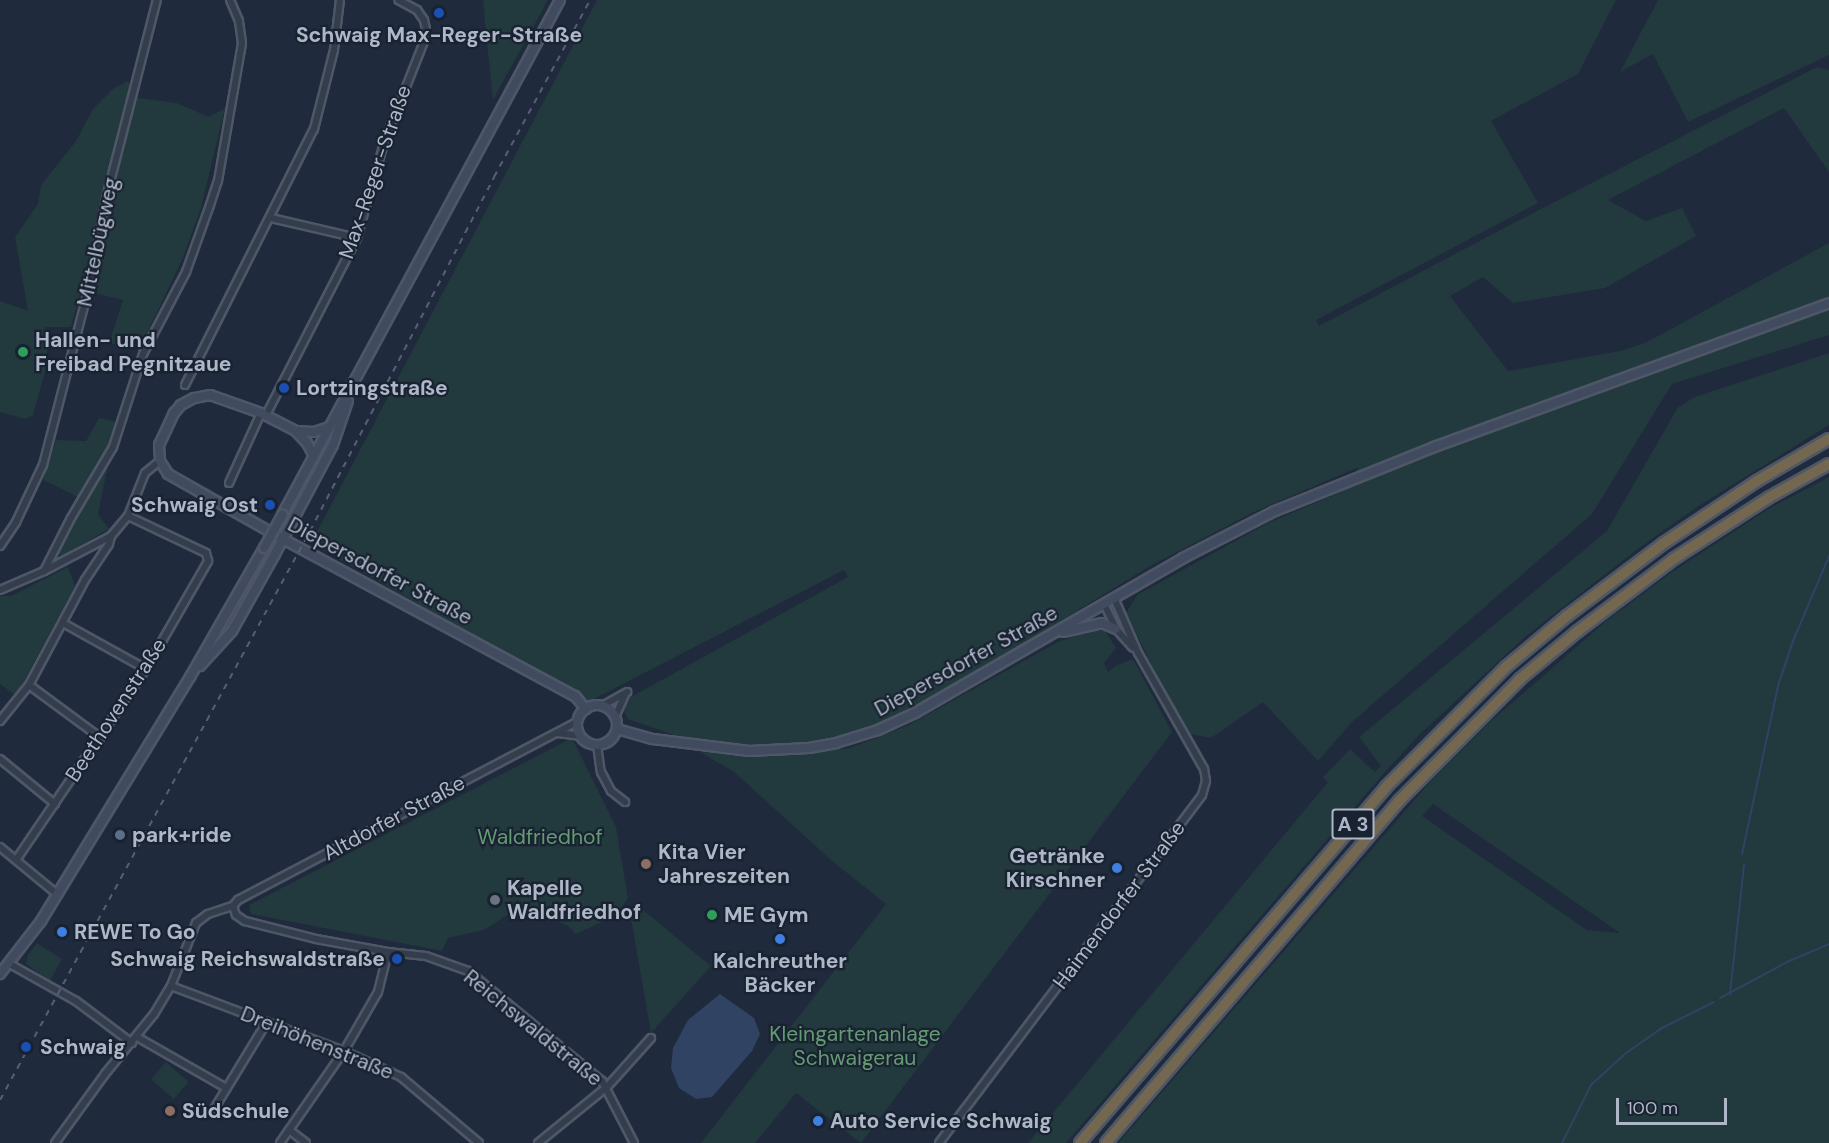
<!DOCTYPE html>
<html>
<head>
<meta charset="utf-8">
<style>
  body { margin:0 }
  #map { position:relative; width:1829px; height:1143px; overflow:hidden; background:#1f2a3c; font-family:"DM Sans",sans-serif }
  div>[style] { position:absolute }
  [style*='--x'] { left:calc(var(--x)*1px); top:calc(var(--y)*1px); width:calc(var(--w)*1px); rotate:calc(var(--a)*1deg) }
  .green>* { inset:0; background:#22393d; transform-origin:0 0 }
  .water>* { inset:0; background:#304363 }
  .stream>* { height:2px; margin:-1px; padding:0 1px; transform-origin:1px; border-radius:1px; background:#304363 }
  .roads { filter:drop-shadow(2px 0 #4e5767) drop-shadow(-2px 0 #4e5767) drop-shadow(0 2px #4e5767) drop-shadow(0 -2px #4e5767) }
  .street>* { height:6px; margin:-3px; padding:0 3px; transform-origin:3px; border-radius:3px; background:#333d4c }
  .secondary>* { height:8px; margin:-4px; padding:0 4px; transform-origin:4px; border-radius:4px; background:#414b5f }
  .secondary>.ring { margin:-4px; padding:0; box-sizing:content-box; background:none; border:8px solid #414b5f; border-radius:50% }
  .highway>* { height:10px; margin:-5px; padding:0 5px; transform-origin:5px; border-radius:5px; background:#736750 }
  .rail>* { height:2px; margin-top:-1px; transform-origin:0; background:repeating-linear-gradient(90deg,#556074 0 6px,transparent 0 12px) }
  .bridges { filter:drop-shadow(2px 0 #4e5767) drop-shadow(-2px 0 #4e5767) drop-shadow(0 2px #4e5767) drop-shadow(0 -2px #4e5767) }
  .secondary-bridge>* { height:8px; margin:-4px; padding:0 4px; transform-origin:4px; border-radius:4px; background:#414b5f }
  .dots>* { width:16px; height:16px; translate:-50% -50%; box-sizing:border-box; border:3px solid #192231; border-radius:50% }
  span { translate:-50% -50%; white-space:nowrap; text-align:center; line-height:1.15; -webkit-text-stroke:4.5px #192231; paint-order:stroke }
  .shield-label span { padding:2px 4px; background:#192231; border:2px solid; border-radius:4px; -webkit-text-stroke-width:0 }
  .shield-label { font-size:20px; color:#aeb7c8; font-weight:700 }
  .poi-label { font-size:21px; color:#aeb7c8; font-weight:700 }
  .left { translate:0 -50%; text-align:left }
  .right { translate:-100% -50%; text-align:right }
  .street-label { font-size:21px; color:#aeb7c8 }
  .park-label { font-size:21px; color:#639b72 }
  .scale { position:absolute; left:1616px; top:1098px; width:111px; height:27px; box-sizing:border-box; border:3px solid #aeb7c8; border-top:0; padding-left:8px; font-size:18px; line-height:21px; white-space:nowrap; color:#aeb7c8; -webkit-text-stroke:4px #192231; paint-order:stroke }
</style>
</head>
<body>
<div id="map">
  <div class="green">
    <i style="clip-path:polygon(483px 0,548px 0,493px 100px,485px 23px)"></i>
    <i style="clip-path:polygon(597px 0,1616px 0,1578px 74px,1491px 121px,1538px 203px,1316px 320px,1319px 326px,1506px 227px,1817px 67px,1829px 70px,1829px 172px,1784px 108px,1608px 200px,1646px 221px,1682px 208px,1696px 236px,1605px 288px,1513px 303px,1483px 277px,1450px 296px,1508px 371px,1620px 351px,1647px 342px,1829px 243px,1829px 335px,1672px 384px,1592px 514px,1352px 722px,1318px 761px,1263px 702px,1211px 738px,1186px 733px,1126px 613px,1137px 595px,1268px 523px,1341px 492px,1359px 467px,1256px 511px,1150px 566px,938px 696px,886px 722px,857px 732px,785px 747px,723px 743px,683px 738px,628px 719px,620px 703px,848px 577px,844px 570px,590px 701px,311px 543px)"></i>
    <i style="clip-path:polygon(1658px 0,1829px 0,1829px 55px,1688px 122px,1653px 54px,1620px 72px)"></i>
    <i style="clip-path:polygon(128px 81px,138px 98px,177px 103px,209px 117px,225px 108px,201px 208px,182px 260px,139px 350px,109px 343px,123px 300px,81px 290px,71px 327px,45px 327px,48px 361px,33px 415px,26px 419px,0 412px,0 301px,28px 311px,15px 237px,38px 204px,41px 185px,76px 141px,93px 109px,113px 89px)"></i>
    <i style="clip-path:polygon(1829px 353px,1829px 425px,1697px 507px,1639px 548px,1526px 636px,1419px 735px,1385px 772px,1066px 1143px,1028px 1143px,1328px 782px,1323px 777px,1350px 749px,1375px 772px,1381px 766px,1359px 737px,1607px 531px,1678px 407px,1695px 397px)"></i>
    <i style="clip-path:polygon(99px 418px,117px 422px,98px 514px,109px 529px,61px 556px,58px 552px,86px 501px,43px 480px,56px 440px,86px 441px)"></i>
    <i style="clip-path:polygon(evenodd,1829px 477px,1829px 1143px,1118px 1143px,1430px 782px,1490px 722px,1605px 622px,1672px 572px,1770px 508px,1829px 477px,1433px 804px,1620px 933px,1587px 930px,1422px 816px,1433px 804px)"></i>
    <i style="clip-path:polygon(68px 567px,75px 586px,16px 696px,0 684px,0 596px,11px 596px)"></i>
    <i style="clip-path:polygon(1093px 630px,1105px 631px,1116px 648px,1104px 663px,1108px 672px,1115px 666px,1133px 659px,1172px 732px,861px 1143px,796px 1093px,755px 1143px,701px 1143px,886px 904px,832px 861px,734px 772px,700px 752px,767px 756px,850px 748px,907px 726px,1058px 642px)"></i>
    <i style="clip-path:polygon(572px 738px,616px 827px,628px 898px,617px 915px,576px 934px,568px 926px,521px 906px,484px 930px,448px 938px,442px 951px,251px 914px,249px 905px)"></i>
    <i style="clip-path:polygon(643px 910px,711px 966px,651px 1033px,631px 919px)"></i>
    <i style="clip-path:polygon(37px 943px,62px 959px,50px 981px,26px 964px,28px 955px)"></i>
    <i style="left:166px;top:1062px;width:30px;height:23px;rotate:41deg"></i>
  </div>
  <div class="water">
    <i style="clip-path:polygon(720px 994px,754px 1018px,760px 1034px,752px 1051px,712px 1097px,696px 1099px,679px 1088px,671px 1068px,673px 1048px,688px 1020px)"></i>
  </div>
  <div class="stream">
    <i style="--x:1742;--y:854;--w:172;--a:-77.9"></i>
    <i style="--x:1778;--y:686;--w:47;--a:-71.6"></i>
    <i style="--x:1793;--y:641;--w:92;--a:-67"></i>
    <i style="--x:1730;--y:994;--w:130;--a:-83.8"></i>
    <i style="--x:1720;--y:998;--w:76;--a:-28.2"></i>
    <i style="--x:1787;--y:962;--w:46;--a:-23.2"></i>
    <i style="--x:1562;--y:1143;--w:65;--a:-63.4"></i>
    <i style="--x:1591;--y:1085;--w:47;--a:-42.4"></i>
    <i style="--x:1626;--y:1053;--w:44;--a:-34.8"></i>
    <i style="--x:1662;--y:1028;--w:58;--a:-26.6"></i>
  </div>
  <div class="roads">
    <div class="street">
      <i style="--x:271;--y:218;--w:88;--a:13.1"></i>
      <i style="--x:185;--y:385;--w:287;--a:-63.3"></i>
      <i style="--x:314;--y:129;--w:81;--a:-75.8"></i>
      <i style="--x:334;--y:50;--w:50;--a:-83.2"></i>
      <i style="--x:266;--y:415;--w:199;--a:-62.8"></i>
      <i style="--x:357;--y:238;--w:102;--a:-74.1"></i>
      <i style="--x:385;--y:140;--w:103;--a:-68.4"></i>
      <i style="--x:423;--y:44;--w:15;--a:-79"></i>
      <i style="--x:426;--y:29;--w:9;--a:-103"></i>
      <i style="--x:424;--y:20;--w:12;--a:-125"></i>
      <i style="--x:417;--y:10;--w:21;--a:-152"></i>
      <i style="--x:229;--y:483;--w:77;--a:-65.4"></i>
      <i style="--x:0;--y:546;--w:29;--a:-56"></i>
      <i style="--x:16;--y:522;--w:63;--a:-64.7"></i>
      <i style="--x:43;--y:465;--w:192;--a:-75.5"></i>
      <i style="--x:91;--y:279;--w:82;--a:-79.5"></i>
      <i style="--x:106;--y:198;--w:204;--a:-75.6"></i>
      <i style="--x:44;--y:571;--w:59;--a:-63"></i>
      <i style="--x:71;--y:518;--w:82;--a:-59.4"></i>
      <i style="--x:113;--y:447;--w:98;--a:-72.1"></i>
      <i style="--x:143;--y:354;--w:93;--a:-62.3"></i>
      <i style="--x:186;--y:272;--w:71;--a:-70.3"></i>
      <i style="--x:210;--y:205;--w:25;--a:-72"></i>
      <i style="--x:218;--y:181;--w:140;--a:-80.1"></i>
      <i style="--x:242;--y:43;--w:22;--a:-98"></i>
      <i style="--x:239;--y:21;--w:23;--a:-113"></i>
      <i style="--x:0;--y:590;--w:48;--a:-23.4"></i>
      <i style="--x:44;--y:571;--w:76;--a:-27.6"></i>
      <i style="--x:111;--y:536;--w:26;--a:-50"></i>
      <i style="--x:128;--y:516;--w:46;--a:-68.4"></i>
      <i style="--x:145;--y:473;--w:19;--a:-39"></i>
      <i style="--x:1104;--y:604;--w:28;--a:64"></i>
      <i style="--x:1116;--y:629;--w:25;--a:48"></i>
      <i style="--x:63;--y:623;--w:95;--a:29"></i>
      <i style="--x:29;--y:685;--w:89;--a:36.4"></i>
      <i style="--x:602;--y:706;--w:29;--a:-29"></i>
      <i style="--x:615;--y:717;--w:24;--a:-66"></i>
      <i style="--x:0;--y:721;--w:46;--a:-51.1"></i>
      <i style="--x:29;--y:685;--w:119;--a:-61.9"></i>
      <i style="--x:85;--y:580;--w:43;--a:-56.3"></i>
      <i style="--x:109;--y:544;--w:8;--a:-76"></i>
      <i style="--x:557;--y:733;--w:23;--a:7"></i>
      <i style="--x:597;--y:745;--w:27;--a:82"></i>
      <i style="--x:601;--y:772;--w:21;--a:62"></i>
      <i style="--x:611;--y:791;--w:18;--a:38"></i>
      <i style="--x:0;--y:759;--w:71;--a:39.3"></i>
      <i style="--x:0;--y:847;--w:75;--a:39.6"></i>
      <i style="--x:16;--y:860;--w:231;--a:-55.8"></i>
      <i style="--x:146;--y:669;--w:125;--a:-60.1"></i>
      <i style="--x:208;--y:561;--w:8;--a:-104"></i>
      <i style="--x:206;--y:553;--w:86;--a:-154.6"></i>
      <i style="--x:233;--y:906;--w:9;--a:72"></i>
      <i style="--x:236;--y:915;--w:11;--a:34"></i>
      <i style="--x:245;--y:921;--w:73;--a:14.2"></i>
      <i style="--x:316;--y:939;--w:73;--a:10.2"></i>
      <i style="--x:388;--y:952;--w:38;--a:6"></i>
      <i style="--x:426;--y:956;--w:45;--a:19.7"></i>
      <i style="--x:468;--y:971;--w:173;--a:39.4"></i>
      <i style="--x:602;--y:1081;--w:70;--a:62.7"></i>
      <i style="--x:233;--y:906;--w:8;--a:-50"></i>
      <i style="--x:238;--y:900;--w:383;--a:-27.7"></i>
      <i style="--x:8;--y:963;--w:78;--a:29.2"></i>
      <i style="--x:76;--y:1001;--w:70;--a:36.9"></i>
      <i style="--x:171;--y:986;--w:185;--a:20.6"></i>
      <i style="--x:344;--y:1051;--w:63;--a:24.5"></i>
      <i style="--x:401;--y:1077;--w:102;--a:40.2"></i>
      <i style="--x:137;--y:1037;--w:103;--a:29.8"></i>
      <i style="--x:214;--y:1109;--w:102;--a:-58.7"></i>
      <i style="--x:289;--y:1130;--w:21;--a:37"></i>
      <i style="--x:55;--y:1143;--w:85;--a:-54.1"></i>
      <i style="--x:105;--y:1074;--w:77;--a:-50.8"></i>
      <i style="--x:154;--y:1014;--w:33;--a:-59"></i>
      <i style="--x:171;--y:986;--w:68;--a:-68.4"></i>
      <i style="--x:196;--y:923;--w:15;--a:-37"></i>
      <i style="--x:208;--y:914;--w:26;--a:-18"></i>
      <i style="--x:280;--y:1143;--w:112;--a:-55.2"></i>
      <i style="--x:344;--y:1051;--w:68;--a:-60"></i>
      <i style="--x:378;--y:992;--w:41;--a:-76"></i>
      <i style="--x:538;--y:1143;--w:89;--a:-39.1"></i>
      <i style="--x:607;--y:1087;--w:66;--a:-48.1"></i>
      <i style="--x:939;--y:1143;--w:436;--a:-52.9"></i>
      <i style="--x:1202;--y:795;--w:15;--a:-74"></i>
      <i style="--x:1206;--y:781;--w:12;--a:-99"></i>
      <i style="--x:1204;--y:769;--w:133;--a:-119.6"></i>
      <i style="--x:1138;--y:653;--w:60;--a:-113.6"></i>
    </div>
    <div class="secondary">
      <i style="--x:296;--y:431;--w:18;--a:3"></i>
      <i style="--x:314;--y:432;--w:16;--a:-18"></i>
      <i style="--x:314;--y:456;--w:15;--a:-118"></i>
      <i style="--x:307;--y:443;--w:16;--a:-133"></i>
      <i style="--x:296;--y:431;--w:39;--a:-153"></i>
      <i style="--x:261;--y:413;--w:54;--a:-160.6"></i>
      <i style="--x:210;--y:395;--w:16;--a:169"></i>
      <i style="--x:194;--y:398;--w:15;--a:152"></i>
      <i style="--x:181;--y:405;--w:11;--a:131"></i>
      <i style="--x:174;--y:413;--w:35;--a:115"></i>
      <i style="--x:159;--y:445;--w:16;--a:86"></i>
      <i style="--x:160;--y:461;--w:15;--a:58"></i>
      <i style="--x:168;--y:474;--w:132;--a:29.5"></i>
      <i style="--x:283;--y:539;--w:332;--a:28.3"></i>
      <i style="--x:575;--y:696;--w:17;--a:50"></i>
      <i style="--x:282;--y:515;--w:585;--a:-61.64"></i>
      <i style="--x:1063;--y:632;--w:40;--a:-13"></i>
      <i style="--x:1102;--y:623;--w:15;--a:23"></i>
      <i style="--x:200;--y:666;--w:47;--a:-47.6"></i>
      <i style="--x:232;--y:631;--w:88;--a:-60.8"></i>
      <i style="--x:275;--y:554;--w:123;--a:-62"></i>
      <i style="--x:333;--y:445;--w:46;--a:-71.2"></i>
      <i class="ring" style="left:577px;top:705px;width:32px;height:32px"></i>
      <i style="--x:617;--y:729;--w:37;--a:16"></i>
      <i style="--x:653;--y:739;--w:97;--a:7.1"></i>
      <i style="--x:749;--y:751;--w:60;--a:-2.9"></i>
      <i style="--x:809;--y:748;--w:27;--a:-10"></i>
      <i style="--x:836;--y:743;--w:44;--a:-17.2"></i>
      <i style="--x:878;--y:730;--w:41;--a:-24.7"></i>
      <i style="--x:915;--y:713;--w:310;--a:-30"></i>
      <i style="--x:1183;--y:558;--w:103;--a:-27.1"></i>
      <i style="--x:1275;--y:511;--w:171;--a:-21.9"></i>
      <i style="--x:1434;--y:447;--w:420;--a:-20"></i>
      <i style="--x:0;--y:974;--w:67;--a:-52.3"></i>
      <i style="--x:41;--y:921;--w:286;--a:-58.6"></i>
      <i style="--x:190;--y:677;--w:149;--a:-60.2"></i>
    </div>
    <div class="highway">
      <i style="--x:1080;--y:1143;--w:469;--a:-49.3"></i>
      <i style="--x:1386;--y:787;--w:170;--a:-45"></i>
      <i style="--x:1506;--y:667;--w:80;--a:-39.9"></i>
      <i style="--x:1567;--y:616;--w:121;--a:-37"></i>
      <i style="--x:1664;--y:543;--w:112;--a:-33.7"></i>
      <i style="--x:1757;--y:481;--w:83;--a:-30.3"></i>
      <i style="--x:1106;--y:1143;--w:450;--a:-49.4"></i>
      <i style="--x:1399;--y:801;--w:172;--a:-45.2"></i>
      <i style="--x:1520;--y:679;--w:75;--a:-39.6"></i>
      <i style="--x:1578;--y:631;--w:121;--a:-37"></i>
      <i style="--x:1675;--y:558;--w:111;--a:-32.8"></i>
      <i style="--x:1768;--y:498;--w:70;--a:-29.1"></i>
    </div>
  </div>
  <div class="rail">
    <i style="--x:0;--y:1100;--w:648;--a:-61.42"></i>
    <i style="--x:310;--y:531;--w:399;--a:-62.5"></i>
    <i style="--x:494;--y:177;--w:201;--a:-61.5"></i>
  </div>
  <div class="bridges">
    <div class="secondary-bridge">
      <i style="--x:264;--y:548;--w:38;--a:-61"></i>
    </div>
  </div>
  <div class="dots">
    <i style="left:439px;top:13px;background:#1a4fb4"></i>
    <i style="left:23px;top:352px;background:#2e9e5b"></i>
    <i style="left:284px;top:388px;background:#1a4fb4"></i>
    <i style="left:270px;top:505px;background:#1a4fb4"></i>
    <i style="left:120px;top:835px;background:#5c6f8a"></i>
    <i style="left:646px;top:864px;background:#8d6e63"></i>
    <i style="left:1117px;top:868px;background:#3f7fe0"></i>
    <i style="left:495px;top:900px;background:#6b7280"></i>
    <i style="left:712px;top:915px;background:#2e9e5b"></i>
    <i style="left:62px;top:932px;background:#3f7fe0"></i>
    <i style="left:780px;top:939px;background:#3f7fe0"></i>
    <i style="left:397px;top:959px;background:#1a4fb4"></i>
    <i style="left:26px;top:1047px;background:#1a4fb4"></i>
    <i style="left:170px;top:1111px;background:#8d6e63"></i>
    <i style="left:818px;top:1121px;background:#3f7fe0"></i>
  </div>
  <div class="shield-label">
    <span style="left:1353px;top:824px">A 3</span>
  </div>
  <div class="poi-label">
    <span style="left:439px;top:35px">Schwaig Max-Reger-Straße</span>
    <span class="left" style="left:35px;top:352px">Hallen- und<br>Freibad Pegnitzaue</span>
    <span class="left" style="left:296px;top:388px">Lortzingstraße</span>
    <span class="right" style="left:258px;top:505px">Schwaig Ost</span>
    <span class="left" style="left:132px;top:835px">park+ride</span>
    <span class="left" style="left:658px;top:864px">Kita Vier<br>Jahreszeiten</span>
    <span class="right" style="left:1105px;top:868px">Getränke<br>Kirschner</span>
    <span class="left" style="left:507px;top:900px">Kapelle<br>Waldfriedhof</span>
    <span class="left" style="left:724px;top:915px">ME Gym</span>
    <span class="left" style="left:74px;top:932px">REWE To Go</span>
    <span class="right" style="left:385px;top:959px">Schwaig Reichswaldstraße</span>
    <span style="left:780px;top:973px">Kalchreuther<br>Bäcker</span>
    <span class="left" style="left:40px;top:1047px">Schwaig</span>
    <span class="left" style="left:182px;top:1111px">Südschule</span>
    <span class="left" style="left:830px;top:1121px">Auto Service Schwaig</span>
  </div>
  <div class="street-label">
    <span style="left:375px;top:172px;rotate:-71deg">Max-Reger-Straße</span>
    <span style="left:98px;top:242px;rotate:-78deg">Mittelbügweg</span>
    <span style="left:380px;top:571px;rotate:28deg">Diepersdorfer Straße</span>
    <span style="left:966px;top:661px;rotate:-29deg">Diepersdorfer Straße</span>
    <span style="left:116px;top:710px;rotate:-57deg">Beethovenstraße</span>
    <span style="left:394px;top:818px;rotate:-28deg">Altdorfer Straße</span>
    <span style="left:1119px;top:905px;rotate:-53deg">Haimendorfer Straße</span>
    <span style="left:533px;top:1028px;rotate:39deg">Reichswaldstraße</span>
    <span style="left:317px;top:1043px;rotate:22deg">Dreihöhenstraße</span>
  </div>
  <div class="park-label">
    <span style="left:540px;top:837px">Waldfriedhof</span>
    <span style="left:855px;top:1046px">Kleingartenanlage<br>Schwaigerau</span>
  </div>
  <div class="scale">100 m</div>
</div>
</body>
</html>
